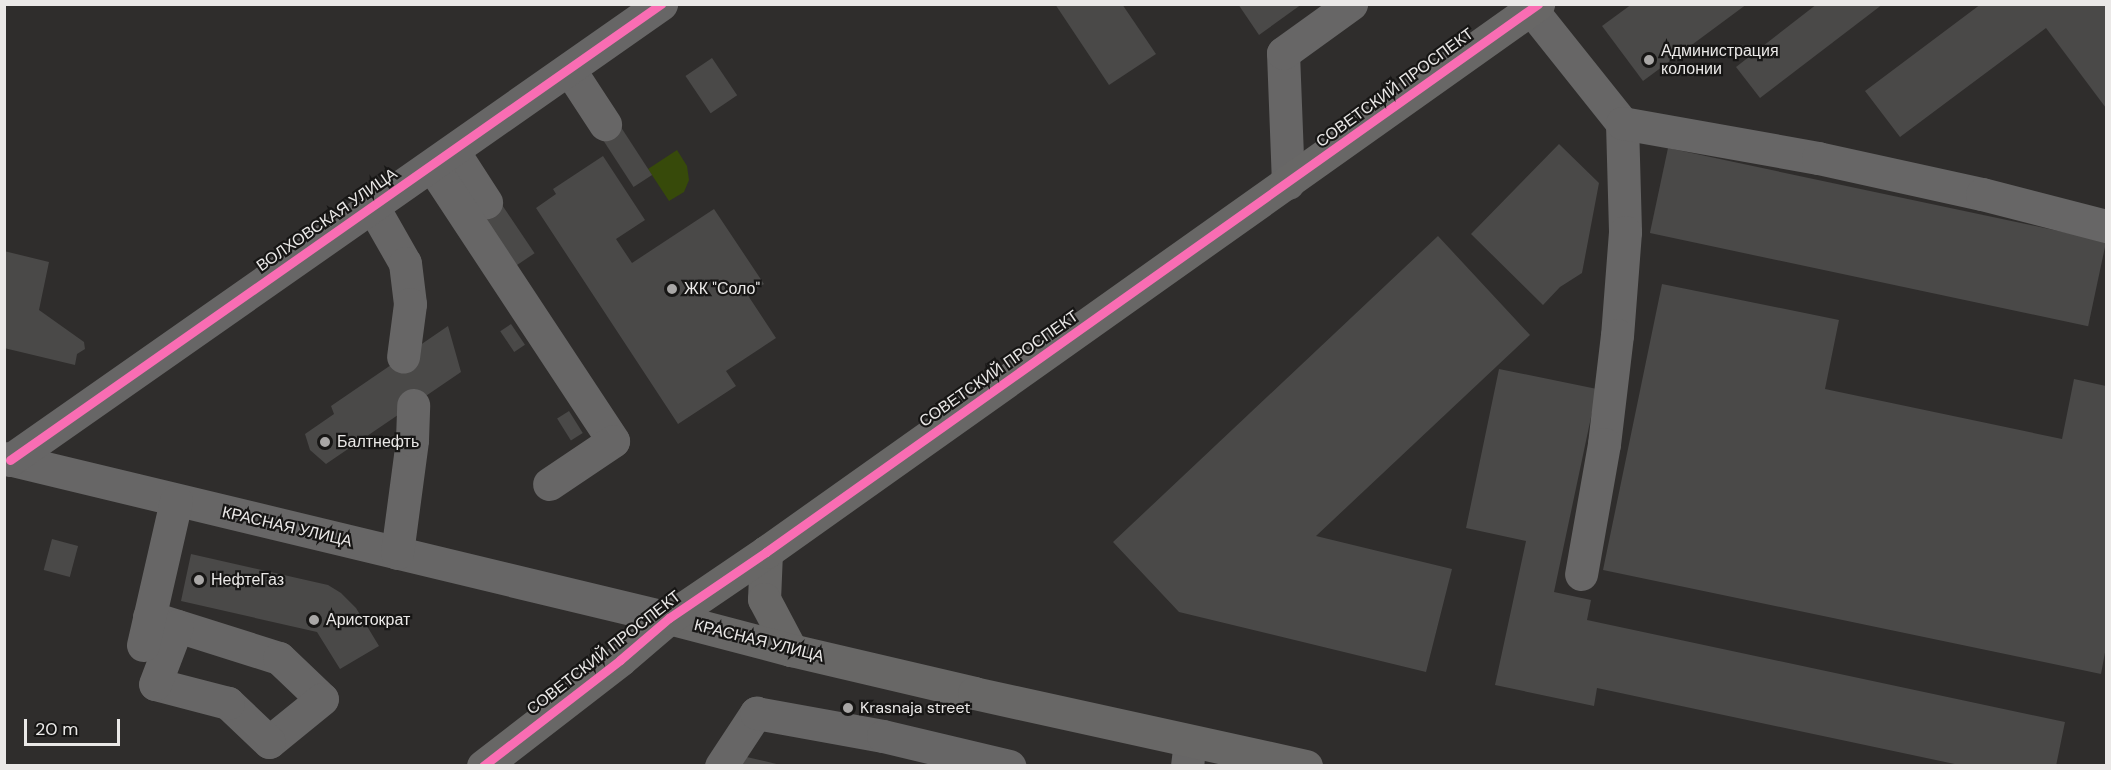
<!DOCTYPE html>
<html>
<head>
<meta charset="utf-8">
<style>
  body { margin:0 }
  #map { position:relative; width:2111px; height:770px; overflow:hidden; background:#2f2d2c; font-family:"DM Sans",sans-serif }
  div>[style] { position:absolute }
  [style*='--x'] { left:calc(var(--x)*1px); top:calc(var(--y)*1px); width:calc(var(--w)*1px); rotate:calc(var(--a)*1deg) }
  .green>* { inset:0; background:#374a0a }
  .building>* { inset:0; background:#4a4948; transform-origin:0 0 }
  .minor>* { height:33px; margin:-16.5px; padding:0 16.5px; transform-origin:16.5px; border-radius:16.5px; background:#676666 }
  .major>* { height:33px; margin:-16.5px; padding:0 16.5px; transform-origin:16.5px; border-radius:16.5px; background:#686766 }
  .cycleway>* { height:9px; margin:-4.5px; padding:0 4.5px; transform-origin:4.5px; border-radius:4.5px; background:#f96db3 }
  .dots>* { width:16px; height:16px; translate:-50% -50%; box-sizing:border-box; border:3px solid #171615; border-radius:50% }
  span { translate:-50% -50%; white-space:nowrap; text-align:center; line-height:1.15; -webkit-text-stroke:4.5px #171615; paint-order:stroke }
  .poi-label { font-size:16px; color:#eae8e7 }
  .left { translate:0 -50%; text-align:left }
  .street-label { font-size:16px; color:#eae8e7 }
  .frame { position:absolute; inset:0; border:6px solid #eae8e7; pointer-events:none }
  .scale { position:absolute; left:24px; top:719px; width:96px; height:27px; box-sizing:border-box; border:3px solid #eae8e7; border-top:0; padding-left:8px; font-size:18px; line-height:21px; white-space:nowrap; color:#eae8e7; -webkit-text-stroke:4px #171615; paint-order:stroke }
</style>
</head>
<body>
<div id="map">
  <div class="green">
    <i style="clip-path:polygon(677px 150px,687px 166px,689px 180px,684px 192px,669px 201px,648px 169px)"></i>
  </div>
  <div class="building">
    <i style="clip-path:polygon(1055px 4px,1122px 4px,1156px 54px,1109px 85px)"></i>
    <i style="clip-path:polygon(1238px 4px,1302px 4px,1259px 35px)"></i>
    <i style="clip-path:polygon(1632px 4px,1747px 4px,1643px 81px,1602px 26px)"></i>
    <i style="clip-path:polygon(1817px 4px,1883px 4px,1760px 98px,1736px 67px)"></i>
    <i style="clip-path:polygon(1981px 4px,2106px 4px,2106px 108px,2046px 28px,1900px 137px,1865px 91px)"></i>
    <i style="left:712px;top:58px;width:45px;height:32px;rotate:56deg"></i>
    <i style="left:615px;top:118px;width:68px;height:22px;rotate:57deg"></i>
    <i style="clip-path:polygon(1559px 144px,1599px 183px,1582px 273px,1560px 287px,1543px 305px,1471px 234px)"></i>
    <i style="left:1668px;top:148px;width:448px;height:87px;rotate:12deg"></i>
    <i style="clip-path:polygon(603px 156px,645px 220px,616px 239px,632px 263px,714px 209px,764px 284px,747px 294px,776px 338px,726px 371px,736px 386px,678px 424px,536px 208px,556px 194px,553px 189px)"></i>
    <i style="left:496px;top:196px;width:69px;height:22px;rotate:56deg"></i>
    <i style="clip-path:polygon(1438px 236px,1530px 335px,1316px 536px,1452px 569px,1426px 672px,1179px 612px,1113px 542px)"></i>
    <i style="clip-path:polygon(4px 251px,49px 262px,39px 310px,84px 342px,85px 349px,77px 354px,75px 365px,4px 348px)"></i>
    <i style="clip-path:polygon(1662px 284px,1839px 320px,1825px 389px,2062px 439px,2074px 379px,2106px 386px,2106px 647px,2101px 674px,1603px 570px)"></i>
    <i style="left:511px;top:324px;width:25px;height:13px;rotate:56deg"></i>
    <i style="clip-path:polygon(448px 326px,461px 372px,326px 464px,310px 450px,305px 434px,334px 414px,331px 406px)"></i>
    <i style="clip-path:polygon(1499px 369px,1597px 389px,1554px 592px,1591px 600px,1587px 620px,2065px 722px,2056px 766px,1964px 766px,1597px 688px,1594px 706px,1495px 685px,1526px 541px,1466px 528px)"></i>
    <i style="left:569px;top:411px;width:26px;height:14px;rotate:58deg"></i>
    <i style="left:52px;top:539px;width:27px;height:32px;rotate:15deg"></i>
    <i style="clip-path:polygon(191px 554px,328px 585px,341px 593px,356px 608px,379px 646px,340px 669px,317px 632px,181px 601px)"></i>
    <i style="clip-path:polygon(738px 755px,781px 765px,781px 766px,736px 766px)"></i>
  </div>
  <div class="minor">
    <i style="--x:1531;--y:9;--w:146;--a:51.4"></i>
    <i style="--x:1622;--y:123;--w:109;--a:88.4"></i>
    <i style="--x:1625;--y:232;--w:103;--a:94.4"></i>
    <i style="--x:1617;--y:335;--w:110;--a:96.8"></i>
    <i style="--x:1604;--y:444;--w:132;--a:100"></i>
    <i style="--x:569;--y:69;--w:66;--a:56.8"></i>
    <i style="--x:1622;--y:123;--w:199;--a:10.1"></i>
    <i style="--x:1818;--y:158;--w:168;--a:12.4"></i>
    <i style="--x:1982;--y:194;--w:128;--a:14.5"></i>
    <i style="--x:453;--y:151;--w:61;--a:57.1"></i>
    <i style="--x:432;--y:166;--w:329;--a:56.6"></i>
    <i style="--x:613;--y:441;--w:77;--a:146.1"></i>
    <i style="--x:1288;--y:183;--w:130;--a:-92.2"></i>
    <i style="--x:1283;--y:53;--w:84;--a:-35.8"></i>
    <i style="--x:373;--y:207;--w:64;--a:60.3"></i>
    <i style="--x:405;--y:263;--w:41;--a:83"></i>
    <i style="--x:410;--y:304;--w:53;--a:97.5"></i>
    <i style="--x:4;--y:458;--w:684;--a:13.53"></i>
    <i style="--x:10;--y:460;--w:795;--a:-35.01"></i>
    <i style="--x:397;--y:553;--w:114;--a:-82.4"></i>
    <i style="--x:412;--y:440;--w:35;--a:-88"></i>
    <i style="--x:149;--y:617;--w:136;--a:17.5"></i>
    <i style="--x:279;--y:658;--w:59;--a:43.6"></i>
    <i style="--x:322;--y:699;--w:68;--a:140.9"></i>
    <i style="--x:269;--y:742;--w:57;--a:-136.4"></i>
    <i style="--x:228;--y:703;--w:75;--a:-165.4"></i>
    <i style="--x:155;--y:684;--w:62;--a:-69.2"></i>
    <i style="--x:143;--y:645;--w:148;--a:-77.1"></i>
    <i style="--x:721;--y:766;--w:64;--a:-56.6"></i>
    <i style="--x:756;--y:713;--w:129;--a:10.3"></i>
    <i style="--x:883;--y:736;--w:130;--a:13.4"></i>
    <i style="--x:1187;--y:766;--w:25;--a:-83"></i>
  </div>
  <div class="major">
    <i style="--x:766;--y:552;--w:47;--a:92.4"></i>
    <i style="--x:764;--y:599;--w:58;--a:62.1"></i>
    <i style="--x:669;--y:618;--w:126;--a:14.7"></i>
    <i style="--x:791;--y:650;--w:188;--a:13.2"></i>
    <i style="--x:974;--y:693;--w:340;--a:12.4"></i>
    <i style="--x:483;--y:766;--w:173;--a:-37.7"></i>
    <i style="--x:620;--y:660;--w:65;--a:-40.6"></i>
    <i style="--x:669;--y:618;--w:117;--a:-34.2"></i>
    <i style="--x:766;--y:552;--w:947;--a:-35.37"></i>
  </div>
  <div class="cycleway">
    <i style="--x:10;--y:460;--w:795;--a:-35.01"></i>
    <i style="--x:483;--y:766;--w:173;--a:-37.7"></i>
    <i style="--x:620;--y:660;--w:65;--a:-40.6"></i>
    <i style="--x:669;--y:618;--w:117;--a:-34.2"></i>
    <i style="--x:766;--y:552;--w:947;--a:-35.37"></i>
  </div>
  <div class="dots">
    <i style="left:1649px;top:60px;background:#a9a7a6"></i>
    <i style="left:672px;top:289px;background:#a9a7a6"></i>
    <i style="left:325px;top:442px;background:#a9a7a6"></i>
    <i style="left:199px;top:580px;background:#a9a7a6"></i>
    <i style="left:314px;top:620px;background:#a9a7a6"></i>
    <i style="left:848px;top:708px;background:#a9a7a6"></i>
  </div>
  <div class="poi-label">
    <span class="left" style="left:1661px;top:60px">Администрация<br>колонии</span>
    <span class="left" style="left:684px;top:289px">ЖК "Соло"</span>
    <span class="left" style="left:337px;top:442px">Балтнефть</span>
    <span class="left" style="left:211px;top:580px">НефтеГаз</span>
    <span class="left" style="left:326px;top:620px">Аристократ</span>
    <span class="left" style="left:860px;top:708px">Krasnaja street</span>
  </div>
  <div class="street-label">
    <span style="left:1395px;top:88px;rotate:-36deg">СОВЕТСКИЙ ПРОСПЕКТ</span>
    <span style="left:327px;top:220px;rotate:-35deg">ВОЛХОВСКАЯ УЛИЦА</span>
    <span style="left:999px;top:369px;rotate:-35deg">СОВЕТСКИЙ ПРОСПЕКТ</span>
    <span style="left:287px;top:527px;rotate:13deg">КРАСНАЯ УЛИЦА</span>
    <span style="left:759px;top:641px;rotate:14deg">КРАСНАЯ УЛИЦА</span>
    <span style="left:604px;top:653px;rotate:-38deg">СОВЕТСКИЙ ПРОСПЕКТ</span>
  </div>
  <div class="frame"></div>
  <div class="scale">20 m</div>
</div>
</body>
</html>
